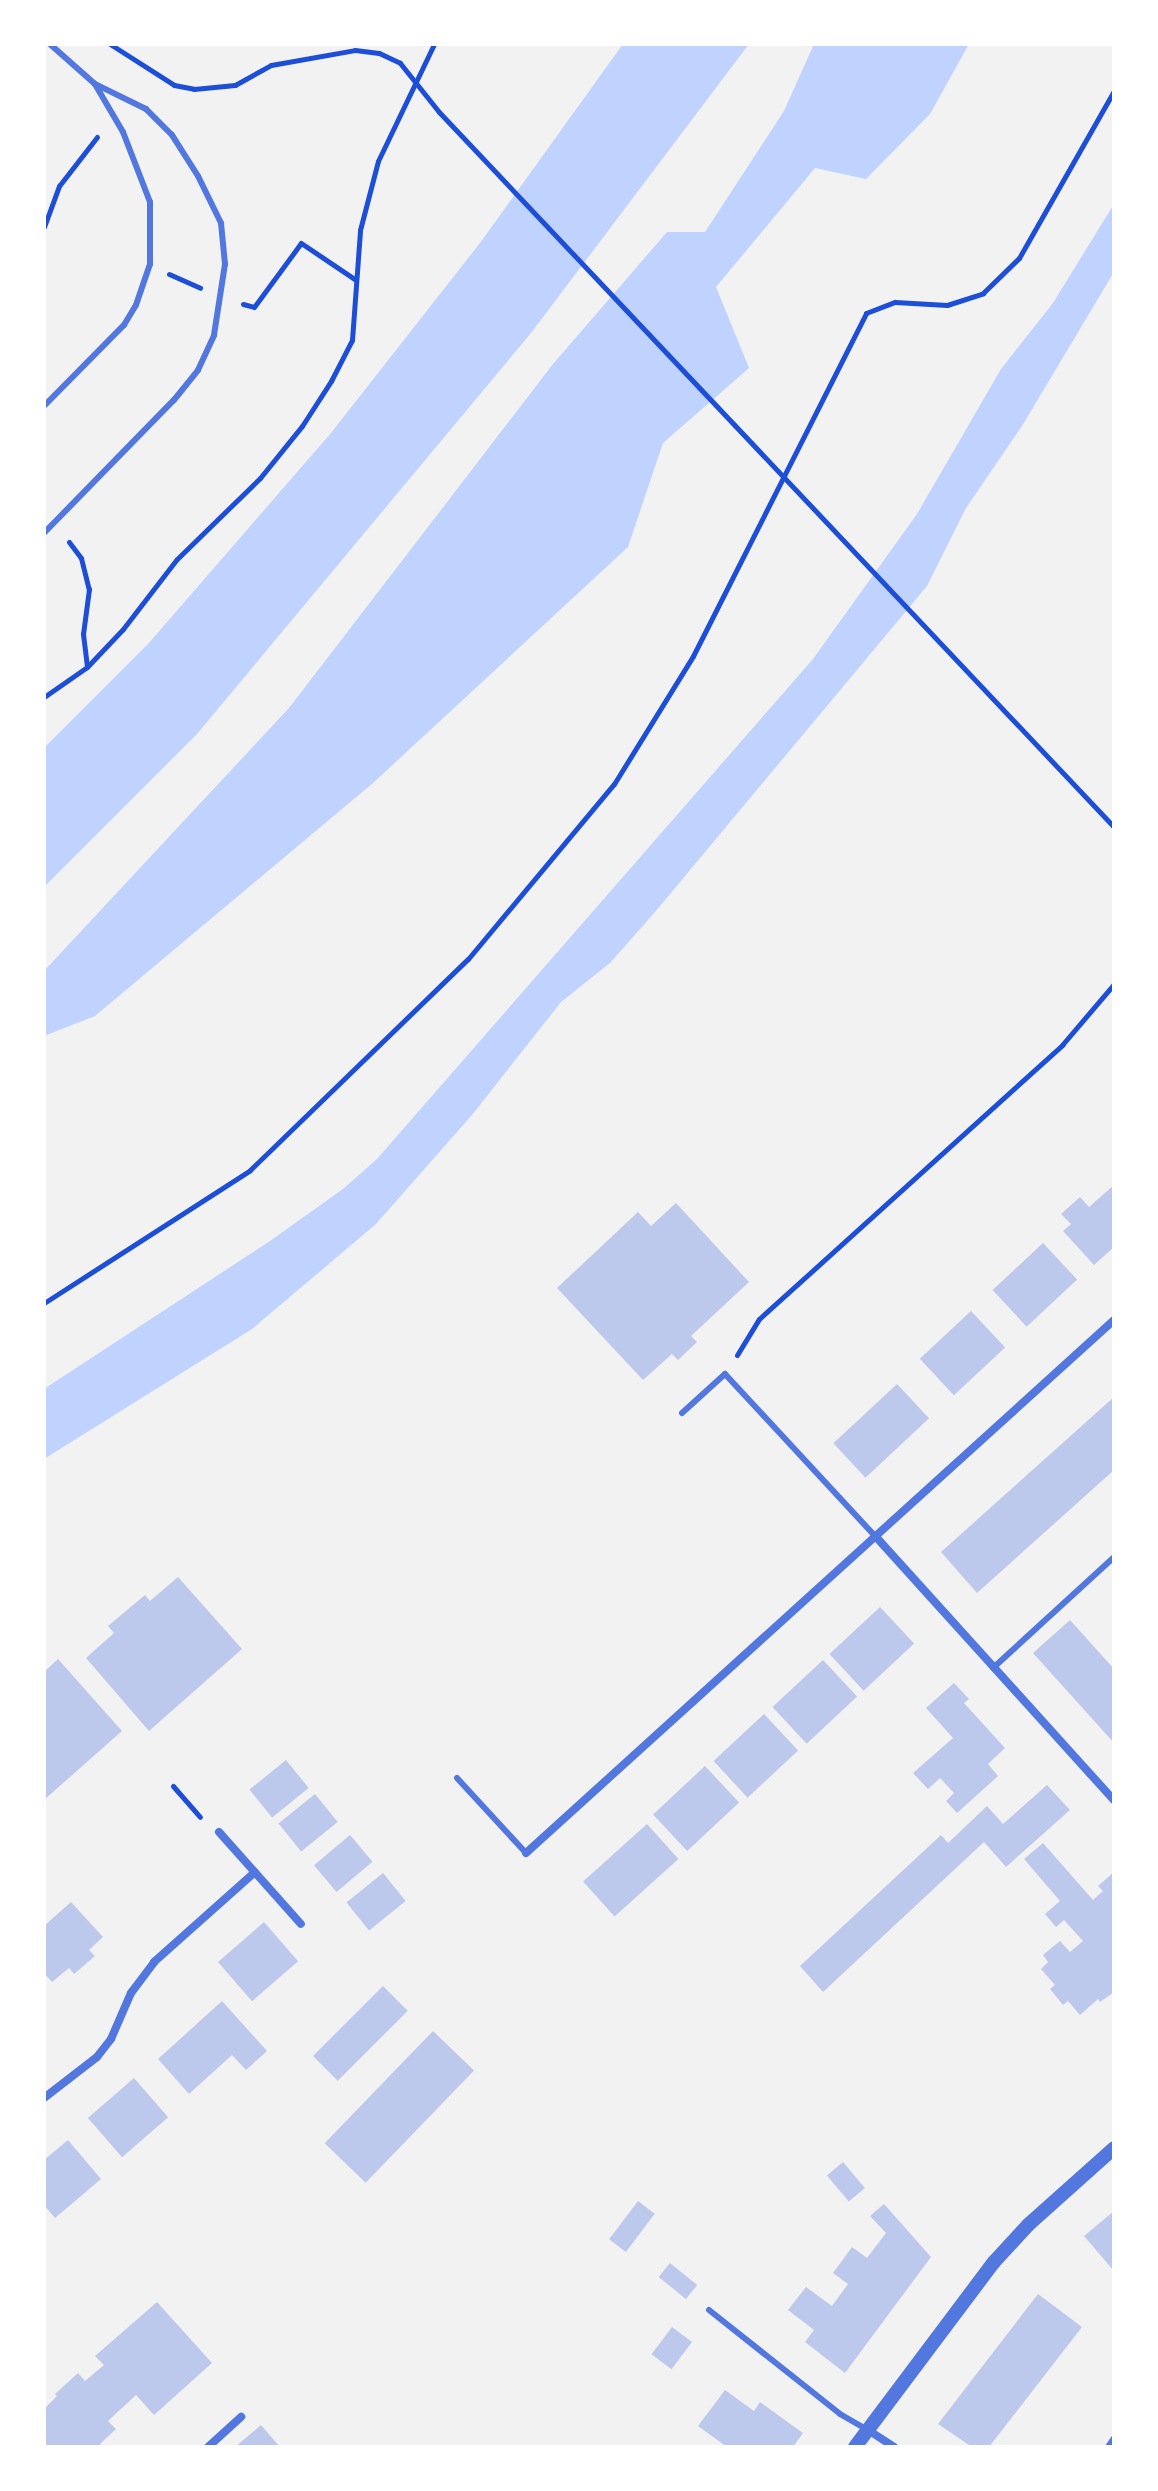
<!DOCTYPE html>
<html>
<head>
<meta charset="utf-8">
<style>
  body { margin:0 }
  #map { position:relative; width:1158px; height:2491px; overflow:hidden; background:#f2f2f2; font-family:Raleway,sans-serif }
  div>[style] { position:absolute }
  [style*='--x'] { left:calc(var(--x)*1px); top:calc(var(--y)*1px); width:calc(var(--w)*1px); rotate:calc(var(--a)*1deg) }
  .water>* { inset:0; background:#bfd3fe }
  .building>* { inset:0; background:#bdc9ec; transform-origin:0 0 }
  .path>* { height:5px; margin:-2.5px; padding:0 2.5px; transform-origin:2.5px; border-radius:2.5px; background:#1d4ed8 }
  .service>* { height:6px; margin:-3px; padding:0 3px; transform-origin:3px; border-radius:3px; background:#5277de }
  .minor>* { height:8px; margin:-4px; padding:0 4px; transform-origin:4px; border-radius:4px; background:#5277de }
  .tertiary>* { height:14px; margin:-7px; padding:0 7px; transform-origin:7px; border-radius:7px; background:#5277de }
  span { translate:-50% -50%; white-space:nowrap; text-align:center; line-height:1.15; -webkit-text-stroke:6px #fff; paint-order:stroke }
  .frame { position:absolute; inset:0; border:46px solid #fff; pointer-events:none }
</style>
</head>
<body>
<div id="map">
  <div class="water">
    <i style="clip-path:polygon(623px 44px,749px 44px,531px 333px,197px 734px,44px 887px,44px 748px,148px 644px,331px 433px,480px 243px)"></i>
    <i style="clip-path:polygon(814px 44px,969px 44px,930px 114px,866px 179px,815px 168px,716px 287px,749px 368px,663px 443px,628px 547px,373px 783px,95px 1016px,44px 1036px,44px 971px,289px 708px,553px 364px,667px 232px,705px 232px,784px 111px)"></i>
    <i style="clip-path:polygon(1114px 204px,1114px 272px,1022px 426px,966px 508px,927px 586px,655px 912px,610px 963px,561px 1002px,472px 1115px,376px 1224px,252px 1329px,44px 1459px,44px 1389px,270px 1241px,343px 1189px,377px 1159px,813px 659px,917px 514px,1001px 369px,1053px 303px)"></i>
  </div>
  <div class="building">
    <i style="clip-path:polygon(1114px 1185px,1114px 1247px,1094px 1265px,1063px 1231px,1071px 1224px,1061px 1214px,1080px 1197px,1089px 1207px)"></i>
    <i style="clip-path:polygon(676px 1203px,749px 1282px,691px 1336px,697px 1342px,678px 1360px,672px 1354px,643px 1380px,557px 1288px,638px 1212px,651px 1226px)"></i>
    <i style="left:1043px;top:1243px;width:50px;height:69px;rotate:47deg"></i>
    <i style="left:971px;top:1311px;width:50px;height:70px;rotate:47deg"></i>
    <i style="left:897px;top:1384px;width:47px;height:87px;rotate:47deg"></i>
    <i style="clip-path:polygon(1114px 1397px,1114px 1470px,977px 1593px,941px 1552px)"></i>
    <i style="clip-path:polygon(178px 1577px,242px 1649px,149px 1731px,86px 1658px,114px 1633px,108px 1626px,145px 1595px,150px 1601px)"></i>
    <i style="left:880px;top:1607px;width:50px;height:69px;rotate:47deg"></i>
    <i style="clip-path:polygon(1070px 1620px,1114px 1669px,1114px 1743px,1033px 1653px)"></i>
    <i style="clip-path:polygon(58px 1659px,122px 1731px,44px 1800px,44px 1672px)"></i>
    <i style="left:823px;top:1660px;width:50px;height:69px;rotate:47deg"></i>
    <i style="clip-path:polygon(954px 1683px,969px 1699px,964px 1703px,1005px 1748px,988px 1764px,998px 1776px,957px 1813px,946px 1801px,954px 1793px,940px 1778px,928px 1789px,913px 1773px,953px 1738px,926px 1708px)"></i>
    <i style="left:764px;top:1714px;width:50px;height:69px;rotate:47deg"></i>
    <i style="left:286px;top:1760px;width:36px;height:47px;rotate:51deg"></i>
    <i style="left:705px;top:1766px;width:50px;height:71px;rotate:47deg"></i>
    <i style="clip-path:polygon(1047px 1785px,1070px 1810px,1006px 1867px,984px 1842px,823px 1992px,800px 1966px,941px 1835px,948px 1843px,987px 1806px,1003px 1824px)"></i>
    <i style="left:315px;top:1794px;width:36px;height:47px;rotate:51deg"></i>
    <i style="left:647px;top:1824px;width:47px;height:86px;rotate:48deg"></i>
    <i style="left:350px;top:1835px;width:35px;height:47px;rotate:50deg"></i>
    <i style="clip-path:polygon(1043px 1843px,1093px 1900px,1103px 1891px,1098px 1886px,1114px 1872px,1114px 1992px,1100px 2002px,1098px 1999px,1080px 2015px,1068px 2001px,1063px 2005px,1050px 1989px,1055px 1985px,1041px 1969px,1048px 1962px,1043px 1955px,1060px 1941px,1070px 1952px,1083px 1941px,1064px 1920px,1056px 1927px,1045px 1914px,1060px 1901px,1024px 1859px)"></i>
    <i style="left:383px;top:1873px;width:36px;height:47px;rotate:51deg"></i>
    <i style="clip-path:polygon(71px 1902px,103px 1937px,89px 1950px,95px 1956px,74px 1974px,69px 1968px,52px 1982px,44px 1973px,44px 1926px)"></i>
    <i style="left:264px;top:1922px;width:52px;height:61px;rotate:49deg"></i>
    <i style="left:383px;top:1986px;width:35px;height:99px;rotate:45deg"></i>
    <i style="clip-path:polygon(222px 2001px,267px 2051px,246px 2070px,232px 2055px,189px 2094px,158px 2059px)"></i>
    <i style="left:433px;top:2031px;width:57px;height:156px;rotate:44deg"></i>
    <i style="left:134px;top:2078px;width:52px;height:61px;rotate:49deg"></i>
    <i style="clip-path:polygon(68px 2140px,101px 2179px,55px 2218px,44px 2205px,44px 2160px)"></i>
    <i style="left:843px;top:2162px;width:34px;height:21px;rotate:50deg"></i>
    <i style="left:638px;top:2201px;width:21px;height:48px;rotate:37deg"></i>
    <i style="clip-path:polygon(884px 2204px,931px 2257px,845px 2373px,805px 2342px,814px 2330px,788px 2310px,806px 2287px,832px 2306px,848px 2284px,833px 2273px,852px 2247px,867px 2258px,886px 2233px,870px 2216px)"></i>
    <i style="clip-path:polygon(1114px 2211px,1114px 2271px,1084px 2236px)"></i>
    <i style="left:670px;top:2263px;width:35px;height:18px;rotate:39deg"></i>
    <i style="clip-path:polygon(1038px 2294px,1082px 2327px,989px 2447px,972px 2447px,938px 2424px)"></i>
    <i style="clip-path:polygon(157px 2302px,212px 2363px,154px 2415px,136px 2395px,108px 2421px,116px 2429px,100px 2444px,103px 2447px,44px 2447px,44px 2409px,57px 2396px,55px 2394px,78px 2373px,85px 2381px,104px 2365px,95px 2356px)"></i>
    <i style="left:672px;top:2327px;width:25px;height:34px;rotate:37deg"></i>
    <i style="clip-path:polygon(725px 2390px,754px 2411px,760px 2402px,803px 2433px,793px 2447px,727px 2447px,698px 2426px)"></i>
    <i style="clip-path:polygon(261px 2425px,280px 2447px,235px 2447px)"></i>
  </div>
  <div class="path">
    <i style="--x:110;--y:44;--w:76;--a:32.6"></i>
    <i style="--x:174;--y:85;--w:20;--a:11"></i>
    <i style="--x:194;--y:89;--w:41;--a:-5.6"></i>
    <i style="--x:235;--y:85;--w:41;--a:-29.1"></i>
    <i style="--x:271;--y:65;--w:85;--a:-10.1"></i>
    <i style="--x:355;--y:50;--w:24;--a:7"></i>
    <i style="--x:379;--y:53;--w:23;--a:25"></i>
    <i style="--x:400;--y:63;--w:63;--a:51.5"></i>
    <i style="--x:439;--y:112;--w:983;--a:46.65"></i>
    <i style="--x:44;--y:227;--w:44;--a:-69.9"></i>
    <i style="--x:59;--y:186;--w:62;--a:-52.2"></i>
    <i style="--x:169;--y:274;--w:34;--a:24"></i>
    <i style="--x:243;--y:304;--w:11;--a:15"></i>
    <i style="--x:254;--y:307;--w:79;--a:-53.7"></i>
    <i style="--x:301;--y:243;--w:66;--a:33.9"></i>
    <i style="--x:69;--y:542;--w:20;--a:53"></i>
    <i style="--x:81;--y:558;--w:32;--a:76"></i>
    <i style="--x:89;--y:589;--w:45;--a:97.6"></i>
    <i style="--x:83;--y:634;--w:32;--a:83"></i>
    <i style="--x:44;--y:697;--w:52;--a:-34.9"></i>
    <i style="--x:87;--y:667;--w:52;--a:-46.5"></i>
    <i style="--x:123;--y:629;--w:88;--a:-52.4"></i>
    <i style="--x:177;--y:559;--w:116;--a:-44.3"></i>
    <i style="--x:260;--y:478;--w:67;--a:-51.1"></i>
    <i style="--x:302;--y:426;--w:54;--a:-57.2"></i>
    <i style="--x:331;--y:381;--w:46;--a:-62.9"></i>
    <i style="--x:352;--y:340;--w:110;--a:-85.8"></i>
    <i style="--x:360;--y:230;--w:71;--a:-75.4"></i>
    <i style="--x:378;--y:161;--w:130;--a:-64.4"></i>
    <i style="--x:44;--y:1303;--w:245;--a:-32.8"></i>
    <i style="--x:250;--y:1170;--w:303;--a:-44.1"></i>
    <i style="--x:468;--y:959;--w:228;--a:-50.2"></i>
    <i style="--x:614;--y:784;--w:150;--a:-58.3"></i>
    <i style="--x:693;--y:656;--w:384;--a:-63.2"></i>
    <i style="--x:866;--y:313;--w:31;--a:-21"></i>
    <i style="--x:895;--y:302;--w:52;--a:3.3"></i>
    <i style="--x:947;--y:305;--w:38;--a:-18"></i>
    <i style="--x:983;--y:293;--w:50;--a:-44.2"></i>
    <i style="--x:1019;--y:258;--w:192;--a:-60.4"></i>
    <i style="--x:737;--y:1355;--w:42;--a:-58.6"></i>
    <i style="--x:759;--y:1319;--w:409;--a:-42.1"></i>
    <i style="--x:1062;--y:1045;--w:80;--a:-49.6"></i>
    <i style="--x:173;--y:1786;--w:41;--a:48.9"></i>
  </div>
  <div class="service">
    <i style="--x:44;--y:406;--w:114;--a:-45.4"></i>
    <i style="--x:124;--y:325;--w:23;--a:-59"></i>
    <i style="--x:136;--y:305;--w:43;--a:-71.1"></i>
    <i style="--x:150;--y:264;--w:62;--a:-90"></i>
    <i style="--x:150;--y:202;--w:75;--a:-111.1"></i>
    <i style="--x:123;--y:132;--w:56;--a:-120.3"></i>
    <i style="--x:44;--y:533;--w:186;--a:-45.7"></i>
    <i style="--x:174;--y:400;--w:38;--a:-51"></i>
    <i style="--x:198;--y:370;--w:38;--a:-65"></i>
    <i style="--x:214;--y:335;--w:72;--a:-81.2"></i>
    <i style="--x:225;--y:264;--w:41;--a:-95.6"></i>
    <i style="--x:221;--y:223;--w:52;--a:-116.1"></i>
    <i style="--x:198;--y:176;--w:49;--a:-122.4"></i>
    <i style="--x:172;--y:135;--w:37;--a:-135"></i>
    <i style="--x:146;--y:109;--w:57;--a:-153.9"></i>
    <i style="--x:95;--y:84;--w:60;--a:-138.4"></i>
    <i style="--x:682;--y:1413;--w:58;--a:-42.2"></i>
    <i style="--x:725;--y:1374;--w:224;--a:47.2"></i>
    <i style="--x:993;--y:1668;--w:164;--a:-42.5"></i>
    <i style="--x:457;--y:1778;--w:102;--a:47.4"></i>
    <i style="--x:709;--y:2310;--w:167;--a:38.4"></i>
    <i style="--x:840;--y:2414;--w:32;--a:30"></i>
    <i style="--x:1108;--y:2447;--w:11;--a:-56"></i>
  </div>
  <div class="minor">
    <i style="--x:877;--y:1538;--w:353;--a:47.9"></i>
    <i style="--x:219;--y:1832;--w:123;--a:48.3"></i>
    <i style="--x:526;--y:1853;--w:794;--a:-42.19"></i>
    <i style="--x:44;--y:2098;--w:67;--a:-37.7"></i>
    <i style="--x:97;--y:2057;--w:23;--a:-52"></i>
    <i style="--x:111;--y:2039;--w:50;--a:-66.5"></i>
    <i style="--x:131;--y:1993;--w:39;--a:-53"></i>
    <i style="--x:154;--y:1962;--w:135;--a:-41.7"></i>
    <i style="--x:868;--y:2430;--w:31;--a:33"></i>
    <i style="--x:208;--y:2447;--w:45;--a:-42.3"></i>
  </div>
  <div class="tertiary">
    <i style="--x:855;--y:2447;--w:231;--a:-53.1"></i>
    <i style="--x:994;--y:2262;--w:50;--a:-47.4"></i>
    <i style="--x:1028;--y:2225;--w:115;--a:-41.8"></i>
  </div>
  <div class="frame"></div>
</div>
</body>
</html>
